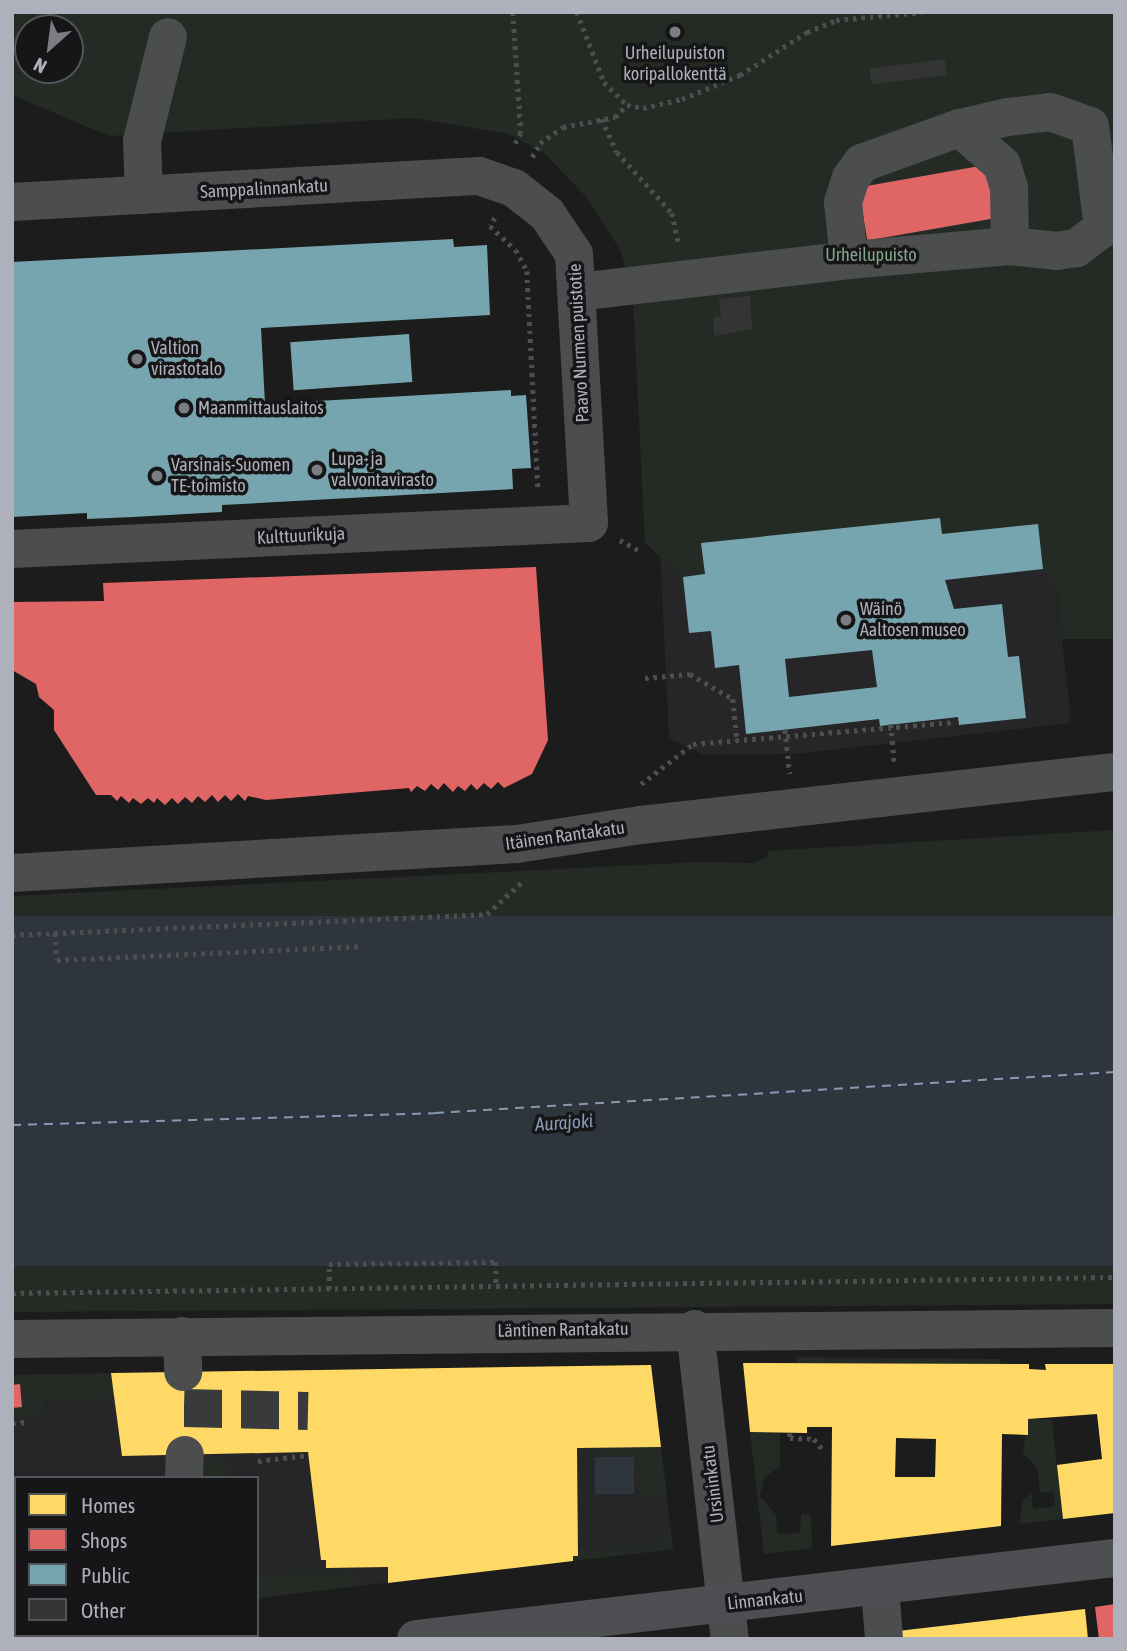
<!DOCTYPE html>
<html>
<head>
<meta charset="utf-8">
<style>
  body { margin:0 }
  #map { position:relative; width:1127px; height:1651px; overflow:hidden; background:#1c1c1c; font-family:"Asap Condensed",sans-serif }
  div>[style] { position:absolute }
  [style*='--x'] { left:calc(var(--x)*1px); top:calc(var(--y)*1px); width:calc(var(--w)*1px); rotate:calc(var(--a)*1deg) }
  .built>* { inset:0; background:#262628 }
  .green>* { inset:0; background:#242b25; transform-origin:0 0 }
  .water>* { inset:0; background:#2f353d; transform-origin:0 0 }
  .homes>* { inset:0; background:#ffd966 }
  .shops>* { inset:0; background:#e06666; transform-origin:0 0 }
  .public>* { inset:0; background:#76a5af; transform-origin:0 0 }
  .ferry>* { height:2px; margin-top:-1px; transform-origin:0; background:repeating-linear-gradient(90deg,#889ab3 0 9px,transparent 0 16px) }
  .building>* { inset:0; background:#343434; transform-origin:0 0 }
  .minor-tunnel>* { height:38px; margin-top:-19px; transform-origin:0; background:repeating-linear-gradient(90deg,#393a3c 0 38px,transparent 0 57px) }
  .path>* { height:4.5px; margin-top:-2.25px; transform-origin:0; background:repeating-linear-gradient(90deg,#4d4e50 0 3.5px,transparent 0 8.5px) }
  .minor>* { height:38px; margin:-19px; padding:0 19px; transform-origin:19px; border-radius:19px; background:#4c4d4e }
  .major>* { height:38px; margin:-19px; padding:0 19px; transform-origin:19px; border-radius:19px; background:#4e4f52 }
  .dots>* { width:19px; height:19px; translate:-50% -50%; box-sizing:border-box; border:4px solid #161618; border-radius:50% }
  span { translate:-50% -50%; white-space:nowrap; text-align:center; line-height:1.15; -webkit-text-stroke:7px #161618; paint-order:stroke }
  .poi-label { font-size:18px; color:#aeb1bb }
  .left { translate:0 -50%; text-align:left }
  .street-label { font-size:18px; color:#aeb1bb }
  .park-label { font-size:18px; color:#87a58c }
  .water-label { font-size:19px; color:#889ab3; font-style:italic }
  .frame { position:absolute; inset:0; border:14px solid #aeb1bb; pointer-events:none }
  .legend { position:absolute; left:14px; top:1476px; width:245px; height:161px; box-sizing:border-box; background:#161618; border:2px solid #535459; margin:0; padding:9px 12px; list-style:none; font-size:21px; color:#aeb1bb }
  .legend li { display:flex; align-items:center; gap:14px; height:35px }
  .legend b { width:35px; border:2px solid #535459 }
  .north { position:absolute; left:14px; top:14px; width:70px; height:70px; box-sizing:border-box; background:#161618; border:2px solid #535459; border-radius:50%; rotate:208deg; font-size:19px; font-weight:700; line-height:28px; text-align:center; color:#aeb1bb }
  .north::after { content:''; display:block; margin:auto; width:24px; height:32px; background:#7b7d83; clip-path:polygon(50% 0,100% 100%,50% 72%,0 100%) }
</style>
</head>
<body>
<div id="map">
  <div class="built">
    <i style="clip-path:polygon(1048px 507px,1071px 723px,794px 754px,704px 755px,669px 738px,660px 550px)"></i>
    <i style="clip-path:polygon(651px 1365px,673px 1549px,257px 1598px,257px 1478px,16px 1478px,14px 1628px,12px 1375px)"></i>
  </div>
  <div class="green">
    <i style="clip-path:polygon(evenodd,12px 12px,1115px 12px,1115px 639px,1062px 639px,1057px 589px,1043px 569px,1037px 524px,942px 534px,701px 546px,705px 574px,683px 577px,645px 543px,633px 299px,621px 251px,587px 198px,546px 155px,509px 134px,413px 118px,109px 136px,12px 95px,12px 12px,28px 28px,70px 28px,70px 70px,28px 70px,28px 28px)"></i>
    <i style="clip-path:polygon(1115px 830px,1115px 1304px,12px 1312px,12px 896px,701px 862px,754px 863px,768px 857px,768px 851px)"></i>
    <i style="clip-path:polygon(797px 1357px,1000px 1359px,1001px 1364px,797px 1363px)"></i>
    <i style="clip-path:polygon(111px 1373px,115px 1398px,43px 1399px,44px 1415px,12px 1419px,12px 1408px,22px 1407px,20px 1384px,12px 1385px,12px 1375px)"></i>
    <i style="clip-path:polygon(1028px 1419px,1052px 1420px,1063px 1519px,1019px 1524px,1023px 1500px,1032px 1493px,1033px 1509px,1055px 1506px,1054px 1491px,1040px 1493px,1037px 1468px,1023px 1453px)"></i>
    <i style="clip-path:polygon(750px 1432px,780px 1433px,780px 1466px,764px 1478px,760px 1496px,776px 1515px,777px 1534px,800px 1533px,801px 1514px,811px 1515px,812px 1548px,764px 1554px)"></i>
    <i style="clip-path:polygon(661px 1447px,667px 1495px,639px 1495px,638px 1454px,595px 1455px,595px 1448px)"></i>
    <i style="left:229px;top:1457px;width:21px;height:27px;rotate:87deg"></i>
    <i style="clip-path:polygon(671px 1534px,673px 1549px,573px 1561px,578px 1549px,663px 1547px,663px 1535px)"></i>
    <i style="clip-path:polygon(358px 1571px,358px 1586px,257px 1598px,257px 1573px)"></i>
  </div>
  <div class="water">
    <i style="left:1115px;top:916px;width:350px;height:1104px;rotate:90deg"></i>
    <i style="left:595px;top:1457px;width:39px;height:37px"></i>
  </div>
  <div class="homes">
    <i style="clip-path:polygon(evenodd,743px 1363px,1029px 1364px,1029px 1369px,1046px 1370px,1045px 1364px,1115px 1364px,1115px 1513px,1063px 1519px,1057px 1465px,1102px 1459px,1097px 1414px,1028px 1419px,1028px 1435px,1002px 1434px,1001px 1526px,831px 1546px,832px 1427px,807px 1427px,807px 1433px,750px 1432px,743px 1363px,896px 1438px,936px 1439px,935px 1477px,895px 1477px,896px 1438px)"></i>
    <i style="clip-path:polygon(651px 1365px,661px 1447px,577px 1448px,578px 1556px,573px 1556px,573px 1561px,388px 1583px,388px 1567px,326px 1568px,326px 1560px,321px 1560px,308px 1452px,122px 1456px,111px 1373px)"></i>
    <i style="clip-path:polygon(1085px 1609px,1088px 1639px,899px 1639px,898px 1631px)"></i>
  </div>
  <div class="shops">
    <i style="left:991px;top:164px;width:54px;height:135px;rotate:80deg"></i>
    <i style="clip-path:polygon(536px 567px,548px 740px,532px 774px,504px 788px,498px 782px,491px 789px,484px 783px,477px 790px,471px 784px,465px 791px,458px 786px,453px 792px,444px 783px,438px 790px,431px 784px,425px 791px,417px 786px,411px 792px,409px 788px,266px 800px,248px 796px,245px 801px,238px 794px,231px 801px,225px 795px,218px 802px,212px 795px,205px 802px,198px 796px,192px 803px,185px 797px,178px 804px,172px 798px,165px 805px,157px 798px,154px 803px,148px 798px,141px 804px,133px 798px,129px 803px,121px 796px,117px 801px,111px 795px,96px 795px,54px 730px,54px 710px,39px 697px,36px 684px,12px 670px,12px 602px,104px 601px,103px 583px)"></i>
    <i style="clip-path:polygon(20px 1384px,22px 1407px,12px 1408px,12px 1385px)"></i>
    <i style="clip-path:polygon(1115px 1604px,1115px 1639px,1099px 1639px,1095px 1607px)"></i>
  </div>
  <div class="public">
    <i style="clip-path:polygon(453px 239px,454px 247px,487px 245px,490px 315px,261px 328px,265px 404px,511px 390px,511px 396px,526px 395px,531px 468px,512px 469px,513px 489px,222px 505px,222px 512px,133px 517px,87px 519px,87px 513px,12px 517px,12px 262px)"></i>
    <i style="left:409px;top:334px;width:48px;height:119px;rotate:86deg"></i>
    <i style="clip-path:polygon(evenodd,940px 518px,942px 534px,1038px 524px,1043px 569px,945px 580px,954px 609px,1002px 604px,1008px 657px,1019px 656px,1026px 718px,959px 725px,958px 717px,880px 726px,879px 719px,746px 734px,739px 665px,715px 668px,711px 631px,689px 633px,683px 577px,705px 574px,701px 543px,940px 518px,872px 650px,877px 687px,789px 697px,785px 659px,872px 650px)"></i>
  </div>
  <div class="ferry">
    <i style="--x:12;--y:1125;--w:423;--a:-1.6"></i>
    <i style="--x:435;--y:1113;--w:681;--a:-3.45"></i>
  </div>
  <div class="building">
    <i style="left:945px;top:59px;width:16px;height:76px;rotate:83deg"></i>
    <i style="clip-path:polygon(750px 296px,752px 329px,714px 336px,713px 317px,721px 317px,719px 299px)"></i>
  </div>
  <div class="minor-tunnel">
    <i style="--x:184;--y:1408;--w:124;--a:1.4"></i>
  </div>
  <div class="path">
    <i style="--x:513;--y:12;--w:121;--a:86.2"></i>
    <i style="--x:521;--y:133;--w:16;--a:117"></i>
    <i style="--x:577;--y:12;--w:75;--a:68.9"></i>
    <i style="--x:604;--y:82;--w:33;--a:45"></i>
    <i style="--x:627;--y:105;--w:16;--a:11"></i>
    <i style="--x:643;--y:108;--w:40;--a:-13"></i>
    <i style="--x:682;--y:99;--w:63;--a:-22.5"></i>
    <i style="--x:740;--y:75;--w:80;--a:-32.7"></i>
    <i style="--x:807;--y:32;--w:31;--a:-22"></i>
    <i style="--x:836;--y:20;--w:87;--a:-5.3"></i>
    <i style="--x:602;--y:119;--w:36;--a:66"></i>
    <i style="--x:617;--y:152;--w:82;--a:48"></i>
    <i style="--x:672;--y:213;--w:34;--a:78"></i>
    <i style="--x:532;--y:157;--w:16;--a:-60"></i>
    <i style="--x:540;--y:143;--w:28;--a:-35"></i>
    <i style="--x:563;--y:127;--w:53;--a:-10.9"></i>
    <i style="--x:615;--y:117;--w:17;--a:-45"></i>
    <i style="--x:495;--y:218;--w:9;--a:122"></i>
    <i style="--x:490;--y:226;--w:35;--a:43"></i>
    <i style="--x:516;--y:250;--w:24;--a:62"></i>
    <i style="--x:527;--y:271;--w:220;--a:87.1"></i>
    <i style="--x:620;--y:540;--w:21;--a:29"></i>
    <i style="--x:645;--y:678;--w:45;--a:-5.1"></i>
    <i style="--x:690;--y:674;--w:50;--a:30.2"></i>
    <i style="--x:733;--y:699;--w:40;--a:84.3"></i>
    <i style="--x:891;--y:724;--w:38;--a:85"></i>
    <i style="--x:785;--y:730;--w:44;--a:83.5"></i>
    <i style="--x:641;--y:784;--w:66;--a:-37.6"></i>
    <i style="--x:693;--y:744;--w:263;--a:-4.8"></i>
    <i style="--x:55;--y:933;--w:27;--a:86"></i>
    <i style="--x:57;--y:960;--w:305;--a:-2.6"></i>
    <i style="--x:12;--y:935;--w:475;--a:-2.5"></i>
    <i style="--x:487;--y:914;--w:49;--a:-42.5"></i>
    <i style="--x:329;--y:1289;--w:25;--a:-90"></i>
    <i style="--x:329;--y:1264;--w:167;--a:-0.7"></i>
    <i style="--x:496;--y:1262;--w:25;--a:90"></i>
    <i style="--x:12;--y:1293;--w:1103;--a:-0.83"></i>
    <i style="--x:12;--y:1423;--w:17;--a:-3"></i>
    <i style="--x:790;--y:1433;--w:5;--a:90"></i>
    <i style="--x:790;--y:1438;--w:24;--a:2"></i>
    <i style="--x:814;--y:1439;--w:14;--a:51"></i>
    <i style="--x:258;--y:1461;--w:51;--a:-6.7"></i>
    <i style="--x:87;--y:1635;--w:4;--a:90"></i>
  </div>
  <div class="minor">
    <i style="--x:960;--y:128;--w:56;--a:41.4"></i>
    <i style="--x:1002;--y:165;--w:24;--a:73"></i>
    <i style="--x:1009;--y:188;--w:58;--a:89"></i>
    <i style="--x:144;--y:195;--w:54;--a:-92.1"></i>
    <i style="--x:142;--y:141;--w:107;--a:-76"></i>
    <i style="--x:12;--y:202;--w:468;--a:-3.2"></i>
    <i style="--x:479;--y:176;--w:37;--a:19"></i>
    <i style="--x:514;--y:188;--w:42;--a:38.2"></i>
    <i style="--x:547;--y:214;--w:48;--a:56"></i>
    <i style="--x:574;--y:254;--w:269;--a:86.8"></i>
    <i style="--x:589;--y:523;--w:578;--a:177.42"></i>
    <i style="--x:578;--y:292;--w:273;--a:-6.7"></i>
    <i style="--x:849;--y:260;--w:58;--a:-95.9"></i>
    <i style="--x:843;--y:202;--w:25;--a:-72"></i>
    <i style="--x:851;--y:178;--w:19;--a:-54"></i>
    <i style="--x:862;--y:163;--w:104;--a:-19.7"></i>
    <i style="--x:960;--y:128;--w:49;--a:-12.9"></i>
    <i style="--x:1008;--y:117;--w:42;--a:-6.8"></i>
    <i style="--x:1050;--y:112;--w:42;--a:19.3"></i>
    <i style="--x:1090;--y:126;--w:103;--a:82.7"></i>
    <i style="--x:1103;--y:228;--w:34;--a:143"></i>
    <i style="--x:1076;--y:248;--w:18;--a:171"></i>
    <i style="--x:1058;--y:251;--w:48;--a:-174.1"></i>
    <i style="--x:1010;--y:246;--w:162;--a:175"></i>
    <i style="--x:12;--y:873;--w:506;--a:-3.29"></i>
    <i style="--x:517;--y:844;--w:125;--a:-8.7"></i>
    <i style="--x:641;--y:825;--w:477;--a:-6.4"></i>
    <i style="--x:695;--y:1329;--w:312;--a:83.6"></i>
    <i style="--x:182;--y:1336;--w:36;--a:88"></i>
    <i style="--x:12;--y:1339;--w:1103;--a:-0.57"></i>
    <i style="--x:184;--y:1478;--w:23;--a:-88"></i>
    <i style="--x:880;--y:1587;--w:52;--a:85.6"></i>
    <i style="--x:202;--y:1635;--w:4;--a:76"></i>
  </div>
  <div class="major">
    <i style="--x:416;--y:1639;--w:704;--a:-6.61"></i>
  </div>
  <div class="dots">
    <i style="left:675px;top:32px;background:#7b7d83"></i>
    <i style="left:137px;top:359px;background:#7b7d83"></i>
    <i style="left:184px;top:408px;background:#7b7d83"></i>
    <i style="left:317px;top:470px;background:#7b7d83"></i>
    <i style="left:157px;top:476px;background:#7b7d83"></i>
    <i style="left:846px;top:620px;background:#7b7d83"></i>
  </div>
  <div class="poi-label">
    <span style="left:675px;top:64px">Urheilupuiston<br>koripallokenttä</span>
    <span class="left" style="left:151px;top:359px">Valtion<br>virastotalo</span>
    <span class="left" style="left:198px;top:408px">Maanmittauslaitos</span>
    <span class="left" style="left:331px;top:470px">Lupa- ja<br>valvontavirasto</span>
    <span class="left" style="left:171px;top:476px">Varsinais-Suomen<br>TE-toimisto</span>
    <span class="left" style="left:860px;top:620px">Wäinö<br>Aaltosen museo</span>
  </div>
  <div class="street-label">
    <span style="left:264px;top:189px;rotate:-3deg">Samppalinnankatu</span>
    <span style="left:579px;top:343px;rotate:-93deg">Paavo Nurmen puistotie</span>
    <span style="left:301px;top:536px;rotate:-3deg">Kulttuurikuja</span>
    <span style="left:565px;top:836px;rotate:-8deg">Itäinen Rantakatu</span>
    <span style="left:563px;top:1330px;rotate:-1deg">Läntinen Rantakatu</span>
    <span style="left:713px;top:1484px;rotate:-97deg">Ursininkatu</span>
    <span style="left:765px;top:1600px;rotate:-6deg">Linnankatu</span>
  </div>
  <div class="park-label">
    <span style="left:871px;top:255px">Urheilupuisto</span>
  </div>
  <div class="water-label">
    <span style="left:564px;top:1123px;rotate:-4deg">Aurajoki</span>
  </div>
  <div class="frame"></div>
  <ul class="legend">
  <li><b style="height:19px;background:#ffd966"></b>Homes</li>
  <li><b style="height:19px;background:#e06666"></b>Shops</li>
  <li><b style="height:19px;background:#76a5af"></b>Public</li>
  <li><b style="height:19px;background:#343434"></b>Other</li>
  </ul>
  <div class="north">N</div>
</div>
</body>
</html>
